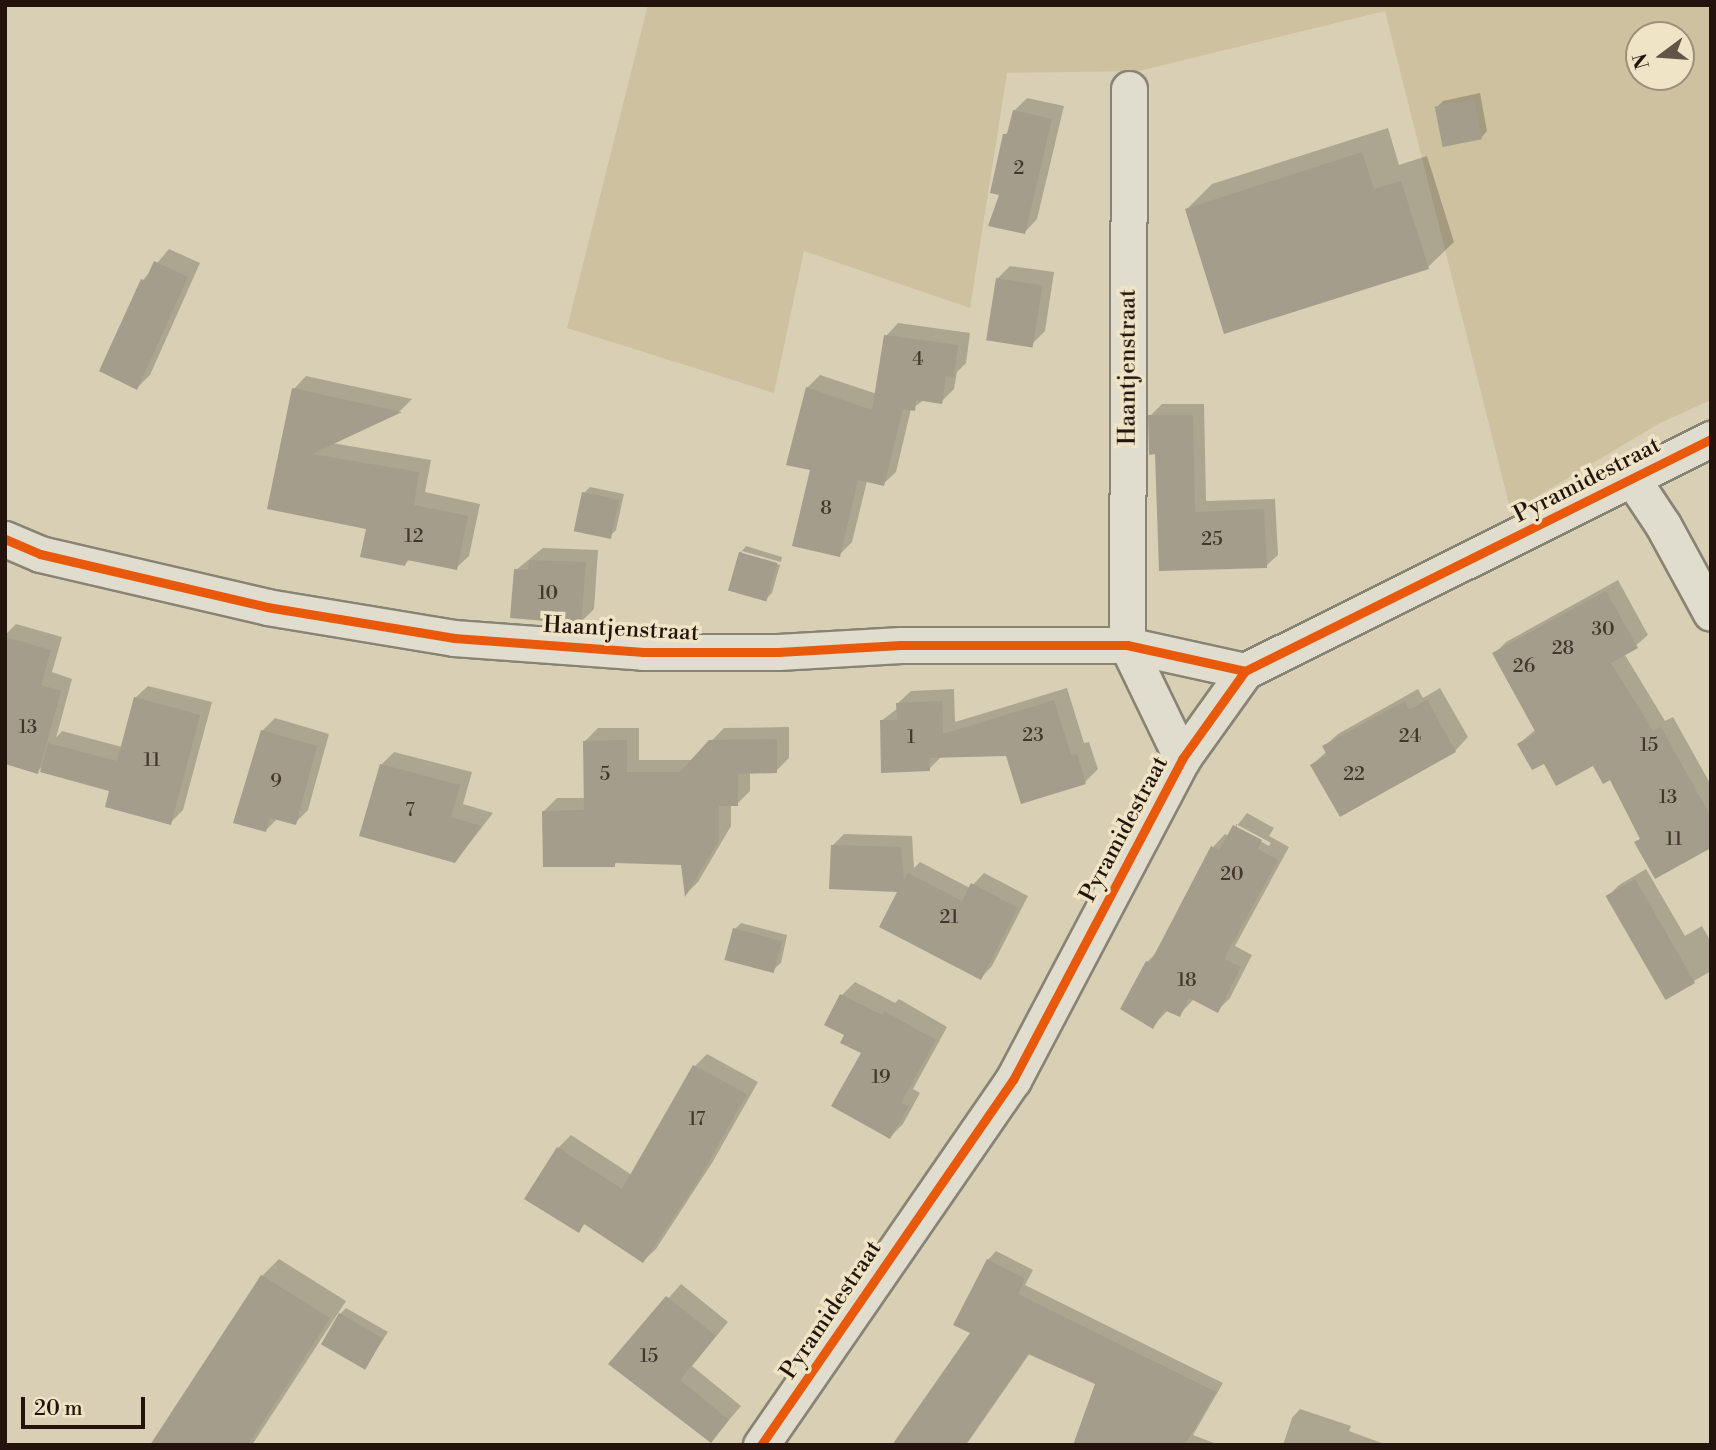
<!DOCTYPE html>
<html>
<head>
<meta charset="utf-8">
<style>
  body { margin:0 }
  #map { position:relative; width:1716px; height:1450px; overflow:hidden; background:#d8cfb5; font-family:"Libre Bodoni",serif }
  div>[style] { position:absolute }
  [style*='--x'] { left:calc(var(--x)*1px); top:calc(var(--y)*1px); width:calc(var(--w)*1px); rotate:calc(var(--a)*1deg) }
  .green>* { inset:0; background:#cec19f }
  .shadow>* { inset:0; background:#0003 }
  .building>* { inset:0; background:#a49d8c; transform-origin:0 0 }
  .roads { filter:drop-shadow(2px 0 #898374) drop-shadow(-2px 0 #898374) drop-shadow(0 2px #898374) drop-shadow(0 -2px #898374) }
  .street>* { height:35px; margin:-17.5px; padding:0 17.5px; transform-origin:17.5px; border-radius:17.5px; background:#e0dcce }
  .cycleway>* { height:9px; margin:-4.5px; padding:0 4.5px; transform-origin:4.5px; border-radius:4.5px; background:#e8590c }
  span { translate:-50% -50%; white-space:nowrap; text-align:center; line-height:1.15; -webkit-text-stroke:7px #efe4c6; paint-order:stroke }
  .number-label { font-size:19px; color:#43362c }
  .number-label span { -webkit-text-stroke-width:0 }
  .street-label { font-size:23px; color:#23130c }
  .frame { position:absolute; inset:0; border:7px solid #23130c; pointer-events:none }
  .north { position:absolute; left:1625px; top:21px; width:70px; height:70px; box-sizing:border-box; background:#efe4c6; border:2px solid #9d907c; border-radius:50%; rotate:254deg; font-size:19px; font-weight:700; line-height:28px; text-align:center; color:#23130c }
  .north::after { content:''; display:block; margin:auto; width:24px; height:32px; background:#625547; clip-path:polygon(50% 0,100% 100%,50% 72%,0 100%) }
  .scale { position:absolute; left:21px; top:1397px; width:124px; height:32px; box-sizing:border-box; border:4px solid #23130c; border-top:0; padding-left:9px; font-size:21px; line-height:24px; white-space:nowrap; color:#23130c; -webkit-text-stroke:5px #efe4c6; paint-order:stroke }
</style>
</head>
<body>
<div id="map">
  <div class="green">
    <i style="clip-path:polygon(evenodd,648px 5px,1711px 5px,1711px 400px,1660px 423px,1511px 512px,1385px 11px,1139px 71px,1007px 73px,970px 308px,804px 251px,774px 393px,567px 328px,648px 5px,1639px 35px,1681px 35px,1681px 77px,1639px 77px,1639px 35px)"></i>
  </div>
  <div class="shadow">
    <i style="clip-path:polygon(1480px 93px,1487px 131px,1481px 138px,1437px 107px,1443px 101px)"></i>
    <i style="clip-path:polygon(1027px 98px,1064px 106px,1037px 219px,1024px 233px,1005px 135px,1010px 130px,1014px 111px)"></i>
    <i style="clip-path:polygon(1388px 128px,1399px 165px,1427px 156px,1454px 242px,1428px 267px,1225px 332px,1187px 209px,1212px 184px)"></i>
    <i style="clip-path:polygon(169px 249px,200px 263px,150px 375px,137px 388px,143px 280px)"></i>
    <i style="clip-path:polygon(1010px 266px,1054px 272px,1045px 331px,1032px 344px,997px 279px)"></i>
    <i style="clip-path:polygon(898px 323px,970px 333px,966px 363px,957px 372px,954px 389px,941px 402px,924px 400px,911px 409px,896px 472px,883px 484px,867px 481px,852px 542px,839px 555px,812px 469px,807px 388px,820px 375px,877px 394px,886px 336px)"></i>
    <i style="clip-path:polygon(306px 376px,412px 399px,401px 410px,332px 443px,431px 460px,425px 492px,480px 504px,469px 556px,456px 568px,410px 559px,405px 564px,368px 527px,269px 508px,294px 389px)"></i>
    <i style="clip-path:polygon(1162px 404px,1204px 404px,1206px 501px,1275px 499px,1278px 555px,1266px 566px,1160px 570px,1157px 453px,1150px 416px)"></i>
    <i style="clip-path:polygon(590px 487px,624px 494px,616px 530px,610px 536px,584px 493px)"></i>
    <i style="clip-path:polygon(746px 546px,782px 557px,781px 562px,742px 551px)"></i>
    <i style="clip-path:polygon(543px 548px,598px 550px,594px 609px,581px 622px,516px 570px)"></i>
    <i style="clip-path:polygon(742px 551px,742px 555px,780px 565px,772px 593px,766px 599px,740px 553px)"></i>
    <i style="clip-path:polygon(1618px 580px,1648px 635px,1625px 655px,1665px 721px,1673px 717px,1711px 785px,1711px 846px,1636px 843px,1641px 838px,1610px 777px,1593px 763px,1545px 761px,1519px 744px,1536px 729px,1494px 654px,1506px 642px)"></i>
    <i style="clip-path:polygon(16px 624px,62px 637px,52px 672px,72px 679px,56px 738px,62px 731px,122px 747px,135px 698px,148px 686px,212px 702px,183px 810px,170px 823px,111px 789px,44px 765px,37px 772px,5px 763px,5px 635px)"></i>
    <i style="clip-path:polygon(1067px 688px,1084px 743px,1089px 742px,1098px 769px,1085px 782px,1007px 754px,942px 756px,929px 769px,881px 721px,898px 708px,898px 703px,911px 691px,954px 689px,955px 722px)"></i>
    <i style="clip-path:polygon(1440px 688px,1468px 737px,1455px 751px,1312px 765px,1327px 751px,1324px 747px,1338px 734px,1418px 689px,1423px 698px)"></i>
    <i style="clip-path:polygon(275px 718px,329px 734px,308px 810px,295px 823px,278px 818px,266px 830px,262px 731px)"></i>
    <i style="clip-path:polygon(789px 727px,789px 758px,776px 771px,750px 772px,750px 791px,737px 804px,731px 804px,731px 826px,698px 882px,687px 893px,683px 863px,618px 861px,614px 865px,544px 811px,557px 798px,585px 798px,585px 741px,598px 728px,639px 728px,639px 760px,693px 760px,724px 728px)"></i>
    <i style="clip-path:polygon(394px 752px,472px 772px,463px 804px,493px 813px,455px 862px,381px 765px)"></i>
    <i style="clip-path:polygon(evenodd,1247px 813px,1274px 828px,1269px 836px,1289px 847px,1235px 946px,1252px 955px,1230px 998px,1217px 1011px,1194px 999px,1179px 1015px,1168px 1010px,1153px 1026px,1122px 1009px,1147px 962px,1157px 952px,1213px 847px,1225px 834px,1229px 836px,1247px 813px,1236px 824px,1271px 843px,1269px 846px,1236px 828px,1236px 824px)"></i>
    <i style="clip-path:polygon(844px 834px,912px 836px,914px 868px,920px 862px,970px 888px,984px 873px,1028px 896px,992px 966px,981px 978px,900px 891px,832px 846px)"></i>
    <i style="clip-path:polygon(1646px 869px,1685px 936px,1702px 926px,1711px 942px,1711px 971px,1668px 996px,1608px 896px,1619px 885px)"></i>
    <i style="clip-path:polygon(741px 923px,787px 935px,781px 963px,774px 969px,735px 929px)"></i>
    <i style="clip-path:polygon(855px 982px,895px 1003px,899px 999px,947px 1027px,913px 1089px,920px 1093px,903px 1124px,890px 1137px,863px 1052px,846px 1034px,826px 1024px,842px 995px)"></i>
    <i style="clip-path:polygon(707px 1054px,758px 1082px,712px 1163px,656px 1249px,643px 1261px,586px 1223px,578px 1230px,558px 1148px,571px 1135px,632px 1175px,695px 1066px)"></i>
    <i style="clip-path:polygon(996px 1251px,1033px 1270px,1025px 1285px,1223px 1383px,1193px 1435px,1219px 1445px,1074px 1445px,1097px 1383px,1030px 1353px,966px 1445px,897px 1445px,973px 1332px,988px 1260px)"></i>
    <i style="clip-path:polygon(279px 1259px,346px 1301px,252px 1445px,152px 1445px,262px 1276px)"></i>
    <i style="clip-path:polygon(681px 1284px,728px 1322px,692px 1366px,741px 1406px,711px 1441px,610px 1364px)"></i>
    <i style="clip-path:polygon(346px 1308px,388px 1332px,364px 1368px,338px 1316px)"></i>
    <i style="clip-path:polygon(1300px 1409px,1351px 1426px,1349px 1431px,1387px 1445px,1283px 1445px,1292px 1418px)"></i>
  </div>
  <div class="building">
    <i style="left:1474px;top:99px;width:41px;height:40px;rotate:79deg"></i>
    <i style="clip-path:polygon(1013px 110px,1052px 119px,1025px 234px,988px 226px,999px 195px,990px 193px,1003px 134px,1007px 134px)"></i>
    <i style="clip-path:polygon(1362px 152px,1374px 189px,1401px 181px,1429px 269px,1224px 334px,1185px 209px)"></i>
    <i style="clip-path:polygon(154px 261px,188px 277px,137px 390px,99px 371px,141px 279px,145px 281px)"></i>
    <i style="left:996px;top:278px;width:47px;height:63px;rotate:9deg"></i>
    <i style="clip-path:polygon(884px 335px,958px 345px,954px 377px,946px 376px,942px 404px,916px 400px,915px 411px,903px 409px,884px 486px,858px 480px,840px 557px,792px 546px,810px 470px,786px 465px,806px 387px,872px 410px)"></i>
    <i style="clip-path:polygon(292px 388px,402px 412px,312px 454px,419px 472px,414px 505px,468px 516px,457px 570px,407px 560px,405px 566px,360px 557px,366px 529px,267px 509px)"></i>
    <i style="clip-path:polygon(1148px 415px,1193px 415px,1195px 512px,1264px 509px,1267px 568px,1159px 571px,1155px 454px,1149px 455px)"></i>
    <i style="left:582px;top:492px;width:38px;height:40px;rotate:12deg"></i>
    <i style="left:739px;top:552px;width:40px;height:40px;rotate:16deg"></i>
    <i style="clip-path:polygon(529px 560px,586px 562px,581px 624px,510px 618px,514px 569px,528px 570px)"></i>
    <i style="clip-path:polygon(1606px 591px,1638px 648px,1611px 663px,1653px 731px,1661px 727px,1711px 817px,1711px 848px,1655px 879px,1634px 842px,1640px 839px,1610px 780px,1603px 784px,1593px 766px,1556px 786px,1544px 764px,1532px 770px,1517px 744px,1536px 733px,1492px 653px)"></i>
    <i style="clip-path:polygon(5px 637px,51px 650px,41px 685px,61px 691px,38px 774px,5px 764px)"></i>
    <i style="clip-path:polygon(134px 697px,200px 715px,171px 825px,105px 807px,109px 791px,40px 772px,48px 743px,117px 761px)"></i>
    <i style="clip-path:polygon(1054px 700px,1071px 755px,1077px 754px,1086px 784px,1021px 804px,1006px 756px,929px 758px,930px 771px,881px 773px,880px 720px,897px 720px,896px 703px,942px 701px,943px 734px)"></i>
    <i style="clip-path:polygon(1427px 700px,1456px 752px,1340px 817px,1310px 765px,1327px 755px,1322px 746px,1405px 701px,1409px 710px)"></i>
    <i style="clip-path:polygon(261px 730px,317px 746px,296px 825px,270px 818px,266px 832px,233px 823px)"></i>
    <i style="clip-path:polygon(777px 739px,777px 773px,738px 774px,738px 806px,719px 806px,719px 840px,685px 897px,681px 865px,615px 863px,615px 867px,543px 867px,542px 811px,584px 810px,583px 741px,627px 740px,627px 772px,680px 772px,709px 740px)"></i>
    <i style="clip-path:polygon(380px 764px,460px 785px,451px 817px,481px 826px,455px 863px,359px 836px)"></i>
    <i style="clip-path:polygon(1233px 825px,1262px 840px,1258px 849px,1278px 860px,1224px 959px,1241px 967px,1218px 1013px,1189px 998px,1180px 1017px,1164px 1010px,1153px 1029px,1120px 1009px,1146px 961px,1150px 963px,1211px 846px,1219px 850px)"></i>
    <i style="clip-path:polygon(831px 845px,901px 847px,904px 880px,908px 873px,962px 901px,971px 883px,1018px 908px,981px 980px,879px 927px,897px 892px,829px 889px)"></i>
    <i style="left:1635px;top:879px;width:120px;height:34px;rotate:60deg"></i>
    <i style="left:733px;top:928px;width:51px;height:33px;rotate:15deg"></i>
    <i style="clip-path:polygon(840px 994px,882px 1015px,884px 1011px,936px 1040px,901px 1103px,909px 1106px,890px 1139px,831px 1106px,861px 1053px,840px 1043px,844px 1035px,824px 1025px)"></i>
    <i style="clip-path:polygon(693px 1065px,747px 1094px,700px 1177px,643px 1263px,584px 1224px,579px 1233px,524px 1199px,557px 1147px,622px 1189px)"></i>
    <i style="clip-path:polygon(987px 1259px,1025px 1279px,1018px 1294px,1216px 1392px,1185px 1445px,1073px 1445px,1095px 1384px,1028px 1354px,965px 1445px,892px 1445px,970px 1333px,953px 1325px)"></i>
    <i style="clip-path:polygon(261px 1275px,330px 1318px,248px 1445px,150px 1445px)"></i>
    <i style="clip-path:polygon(666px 1296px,716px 1336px,680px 1380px,729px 1420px,711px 1443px,608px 1364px)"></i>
    <i style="left:339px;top:1313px;width:51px;height:36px;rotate:30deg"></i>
  </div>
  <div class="roads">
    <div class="street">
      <i style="--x:1129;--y:89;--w:556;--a:90.21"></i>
      <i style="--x:1127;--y:645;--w:127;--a:64.2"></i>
      <i style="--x:1633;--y:480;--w:54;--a:56.3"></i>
      <i style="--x:1663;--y:525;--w:100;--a:61.4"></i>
      <i style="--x:5;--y:539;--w:38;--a:23"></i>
      <i style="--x:40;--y:554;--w:233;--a:13.1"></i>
      <i style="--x:267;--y:607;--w:190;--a:9.4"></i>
      <i style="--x:454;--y:638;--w:190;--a:4.2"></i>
      <i style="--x:643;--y:652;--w:135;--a:0"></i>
      <i style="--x:778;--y:652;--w:123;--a:-3.3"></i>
      <i style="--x:901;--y:645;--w:226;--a:0"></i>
      <i style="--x:1127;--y:645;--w:121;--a:12.4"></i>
      <i style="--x:761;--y:1445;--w:444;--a:-55.4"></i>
      <i style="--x:1013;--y:1080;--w:363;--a:-62.2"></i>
      <i style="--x:1182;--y:759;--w:108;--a:-54.4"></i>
      <i style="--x:1245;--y:671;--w:521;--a:-26.47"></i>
    </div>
  </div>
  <div class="cycleway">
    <i style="--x:5;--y:539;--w:38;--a:23"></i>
    <i style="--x:40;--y:554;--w:233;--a:13.1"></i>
    <i style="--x:267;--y:607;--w:190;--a:9.4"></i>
    <i style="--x:454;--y:638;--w:190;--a:4.2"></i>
    <i style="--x:643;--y:652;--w:135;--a:0"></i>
    <i style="--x:778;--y:652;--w:123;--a:-3.3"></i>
    <i style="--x:901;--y:645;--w:226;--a:0"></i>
    <i style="--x:1127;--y:645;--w:121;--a:12.4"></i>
    <i style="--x:761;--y:1445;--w:444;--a:-55.4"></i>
    <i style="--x:1013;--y:1080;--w:363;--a:-62.2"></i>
    <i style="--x:1182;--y:759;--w:108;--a:-54.4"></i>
    <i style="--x:1245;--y:671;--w:521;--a:-26.47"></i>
  </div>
  <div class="number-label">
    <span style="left:1019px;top:169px">2</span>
    <span style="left:918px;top:360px">4</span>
    <span style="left:826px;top:509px">8</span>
    <span style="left:414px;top:537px">12</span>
    <span style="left:1212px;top:540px">25</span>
    <span style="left:548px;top:594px">10</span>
    <span style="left:1603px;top:630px">30</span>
    <span style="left:1563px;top:649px">28</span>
    <span style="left:1524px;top:667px">26</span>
    <span style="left:28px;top:728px">13</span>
    <span style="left:1033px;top:736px">23</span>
    <span style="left:1410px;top:737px">24</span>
    <span style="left:911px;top:738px">1</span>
    <span style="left:1649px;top:746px">15</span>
    <span style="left:152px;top:761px">11</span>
    <span style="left:605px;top:775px">5</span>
    <span style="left:1354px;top:775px">22</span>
    <span style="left:276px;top:782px">9</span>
    <span style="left:1668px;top:798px">13</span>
    <span style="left:410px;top:811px">7</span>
    <span style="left:1674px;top:840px">11</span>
    <span style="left:1232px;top:875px">20</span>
    <span style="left:949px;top:918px">21</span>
    <span style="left:1187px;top:981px">18</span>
    <span style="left:881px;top:1078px">19</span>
    <span style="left:697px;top:1120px">17</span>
    <span style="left:649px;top:1357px">15</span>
  </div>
  <div class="street-label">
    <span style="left:1128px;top:367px;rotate:-90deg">Haantjenstraat</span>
    <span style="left:1587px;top:480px;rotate:-27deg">Pyramidestraat</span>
    <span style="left:621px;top:629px;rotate:3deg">Haantjenstraat</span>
    <span style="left:1124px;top:829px;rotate:-62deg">Pyramidestraat</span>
    <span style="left:831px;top:1310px;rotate:-56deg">Pyramidestraat</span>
  </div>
  <div class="frame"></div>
  <div class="north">N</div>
  <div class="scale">20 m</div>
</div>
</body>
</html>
